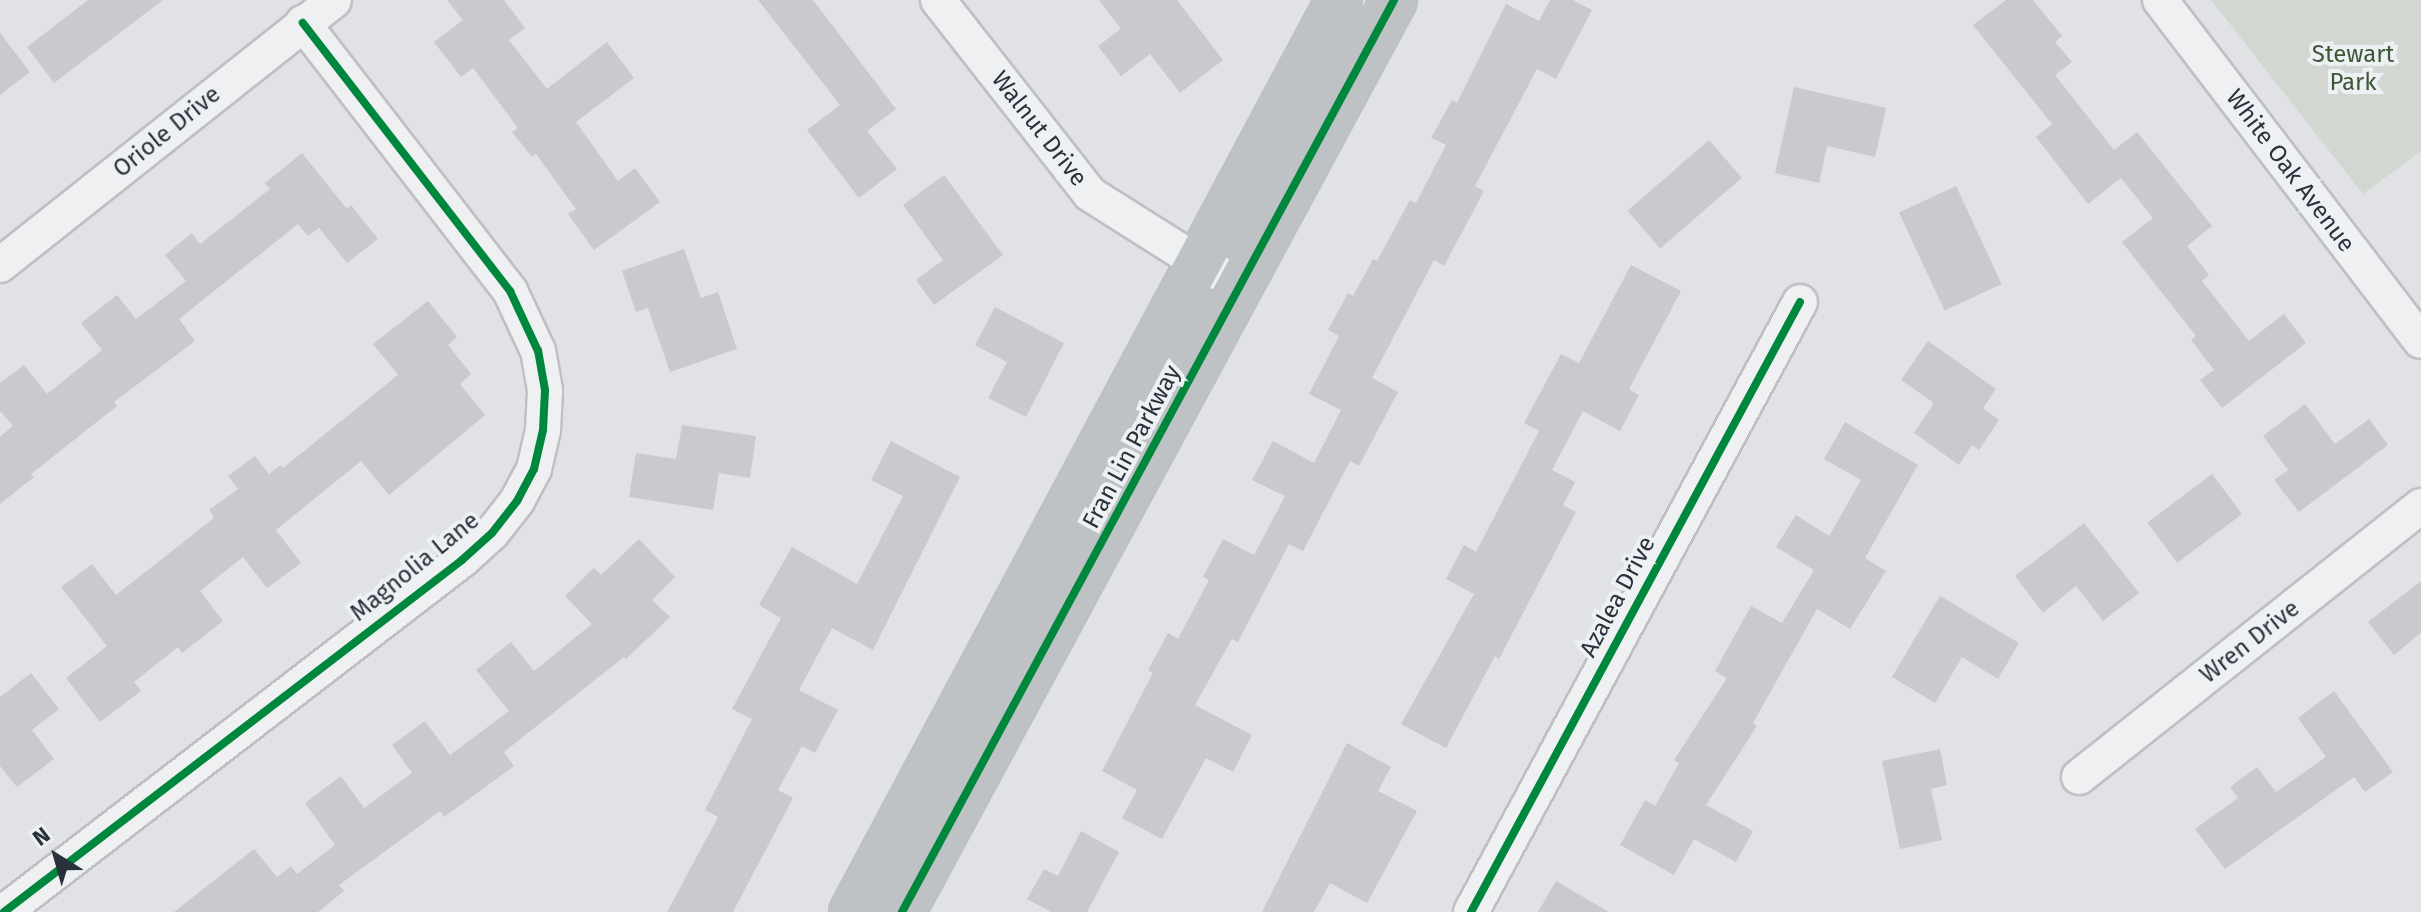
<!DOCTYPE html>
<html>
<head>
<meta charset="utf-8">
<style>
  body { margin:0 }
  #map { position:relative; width:2421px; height:912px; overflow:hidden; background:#e0e2e5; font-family:"Fira Sans",sans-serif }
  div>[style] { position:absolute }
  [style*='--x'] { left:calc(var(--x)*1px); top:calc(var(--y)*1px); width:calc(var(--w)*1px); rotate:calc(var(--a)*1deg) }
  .green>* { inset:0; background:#d2d8d1 }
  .building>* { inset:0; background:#c8cacd; transform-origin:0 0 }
  .roads { filter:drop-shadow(2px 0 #bec0c3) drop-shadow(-2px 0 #bec0c3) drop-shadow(0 2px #bec0c3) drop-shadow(0 -2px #bec0c3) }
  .street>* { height:34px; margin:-17px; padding:0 17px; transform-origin:17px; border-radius:17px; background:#eff0f2 }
  .secondary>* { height:44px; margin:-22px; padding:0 22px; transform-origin:22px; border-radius:22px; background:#bec2c4 }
  .cycleway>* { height:8px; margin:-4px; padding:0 4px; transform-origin:4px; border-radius:4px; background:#00873e }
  span { translate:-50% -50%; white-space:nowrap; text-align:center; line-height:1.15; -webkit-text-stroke:8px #eef1f4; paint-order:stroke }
  .park-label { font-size:24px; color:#405737 }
  .street-label { font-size:24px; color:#29323c }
  .north { position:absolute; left:16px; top:816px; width:80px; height:80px; -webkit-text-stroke:6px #eef1f4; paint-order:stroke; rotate:323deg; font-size:22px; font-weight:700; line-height:32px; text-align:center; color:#29323c }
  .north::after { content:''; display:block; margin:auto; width:28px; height:36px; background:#29323c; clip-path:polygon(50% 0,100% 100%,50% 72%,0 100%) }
</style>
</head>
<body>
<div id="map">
  <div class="green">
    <i style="clip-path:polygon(2211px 0,2421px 0,2421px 151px,2363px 194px)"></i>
  </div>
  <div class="building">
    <i style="clip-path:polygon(88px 0,163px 0,54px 83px,27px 47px)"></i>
    <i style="clip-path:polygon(447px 0,504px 0,525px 28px,509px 40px,547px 89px,607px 42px,634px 78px,576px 122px,618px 181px,635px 168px,660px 202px,594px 250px,568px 214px,576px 209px,536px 154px,532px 157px,512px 132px,518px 128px,473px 68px,461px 77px,434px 42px,463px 20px)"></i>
    <i style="clip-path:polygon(758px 0,813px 0,896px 109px,867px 131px,897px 169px,859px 198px,807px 130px,840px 105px)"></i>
    <i style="clip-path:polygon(1099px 0,1177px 0,1223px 60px,1180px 93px,1150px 54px,1121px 76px,1098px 46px,1121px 29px)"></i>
    <i style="clip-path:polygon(1550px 0,1573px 0,1592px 10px,1556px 79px,1537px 69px,1475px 186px,1484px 191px,1444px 266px,1434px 260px,1372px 378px,1398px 392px,1359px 466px,1350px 461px,1303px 551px,1289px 544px,1238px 642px,1232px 639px,1195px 705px,1252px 735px,1233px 772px,1206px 758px,1162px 839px,1122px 818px,1137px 790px,1102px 771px,1153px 673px,1148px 670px,1168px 633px,1178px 639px,1209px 580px,1203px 577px,1223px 539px,1254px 555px,1285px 496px,1252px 480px,1273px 441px,1314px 463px,1341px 410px,1309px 394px,1339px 336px,1328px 330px,1348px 293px,1353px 296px,1373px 259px,1377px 261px,1410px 200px,1416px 203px,1446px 145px,1431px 138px,1452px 100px,1457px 103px,1506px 4px,1539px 21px)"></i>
    <i style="clip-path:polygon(2006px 0,2033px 0,2062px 36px,2055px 42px,2072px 62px,2055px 75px,2114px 150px,2137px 132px,2212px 226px,2187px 246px,2209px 275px,2202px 281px,2249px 341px,2284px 314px,2306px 343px,2222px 408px,2200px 380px,2214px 370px,2191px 340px,2196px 336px,2122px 242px,2153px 218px,2121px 178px,2088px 204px,2036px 137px,2052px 124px,1973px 25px)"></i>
    <i style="clip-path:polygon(0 33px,30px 72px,0 95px)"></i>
    <i style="clip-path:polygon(1794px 87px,1886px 108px,1875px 157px,1827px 146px,1819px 183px,1775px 173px)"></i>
    <i style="left:1709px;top:140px;width:50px;height:108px;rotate:49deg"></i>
    <i style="clip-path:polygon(302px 153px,347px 209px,351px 205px,378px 239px,347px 263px,319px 228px,308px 236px,298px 224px,179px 319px,195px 341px,114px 402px,117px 406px,31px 474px,34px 477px,0 504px,0 437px,13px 426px,0 411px,0 383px,24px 365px,47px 394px,102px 350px,81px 323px,117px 295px,136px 319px,186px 281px,165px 255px,192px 233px,200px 244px,270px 189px,265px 183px)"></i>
    <i style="clip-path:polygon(944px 175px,1003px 255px,934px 305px,916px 280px,943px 260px,903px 205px)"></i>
    <i style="left:1956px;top:186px;width:108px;height:63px;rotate:65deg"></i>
    <i style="clip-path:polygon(684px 249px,701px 298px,718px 292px,737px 349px,670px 372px,648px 308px,636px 312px,622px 271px)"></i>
    <i style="clip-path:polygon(1631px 265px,1681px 291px,1629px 389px,1639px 395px,1620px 431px,1583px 411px,1552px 470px,1575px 482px,1563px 505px,1576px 512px,1499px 659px,1495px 656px,1446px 748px,1401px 724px,1474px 594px,1446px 579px,1464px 545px,1476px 552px,1539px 431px,1524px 423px,1561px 354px,1579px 363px)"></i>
    <i style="clip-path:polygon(428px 301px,457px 337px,448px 345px,471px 374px,460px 384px,485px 415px,389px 495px,361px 461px,276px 530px,301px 563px,267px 588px,243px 557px,200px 591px,223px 621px,182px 653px,178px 647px,134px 682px,141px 691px,100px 722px,66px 678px,107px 646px,61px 587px,92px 564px,116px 595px,214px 518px,209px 510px,238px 489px,228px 476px,255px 456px,269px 474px,281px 465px,283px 468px,398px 375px,373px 344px)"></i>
    <i style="clip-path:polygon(995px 307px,1064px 343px,1026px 417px,988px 398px,1007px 362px,975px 345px)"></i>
    <i style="clip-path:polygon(1928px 341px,1996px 389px,1983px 408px,1999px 420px,1979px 450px,1972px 445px,1959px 465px,1914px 433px,1934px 403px,1901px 380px)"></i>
    <i style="clip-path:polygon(2305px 404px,2335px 444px,2369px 419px,2388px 445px,2299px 512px,2274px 480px,2288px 470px,2263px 436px)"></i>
    <i style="clip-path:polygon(1845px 422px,1918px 465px,1865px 558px,1886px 571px,1850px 629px,1817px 609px,1753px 723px,1757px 726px,1706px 805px,1753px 831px,1736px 862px,1694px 839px,1674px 875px,1620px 845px,1645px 800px,1655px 806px,1679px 763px,1674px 760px,1727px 678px,1715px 671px,1751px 606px,1782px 623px,1814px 570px,1776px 547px,1796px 515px,1829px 536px,1861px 480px,1824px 459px)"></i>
    <i style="clip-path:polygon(682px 425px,756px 436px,750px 478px,719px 473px,713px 510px,629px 497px,636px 453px,676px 459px)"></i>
    <i style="clip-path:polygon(891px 441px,960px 477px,873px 650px,832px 628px,799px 690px,838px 710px,815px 753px,802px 746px,778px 790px,793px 798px,733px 912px,667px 912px,718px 817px,705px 810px,752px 719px,732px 709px,781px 618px,759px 605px,792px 547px,857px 584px,903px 496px,871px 480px)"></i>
    <i style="left:2212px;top:474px;width:50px;height:81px;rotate:53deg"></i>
    <i style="clip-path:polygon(2084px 523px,2139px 593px,2103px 621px,2076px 586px,2043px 613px,2015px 576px)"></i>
    <i style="clip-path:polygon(639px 539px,675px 577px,652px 600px,670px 617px,626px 659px,624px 657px,504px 752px,514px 766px,444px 817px,440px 811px,339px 885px,344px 891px,318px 912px,174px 912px,254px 849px,277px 877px,291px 866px,297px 874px,335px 845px,305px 803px,341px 776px,364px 808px,412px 773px,392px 745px,425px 721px,450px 755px,509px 711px,476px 670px,511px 642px,534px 671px,592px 624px,565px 596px,594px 568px,601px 575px)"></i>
    <i style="clip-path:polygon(2421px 581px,2421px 633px,2394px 655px,2368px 622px)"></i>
    <i style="clip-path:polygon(1940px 596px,2019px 643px,1998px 679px,1962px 657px,1935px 703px,1892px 677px)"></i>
    <i style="clip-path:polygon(31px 673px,59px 709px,32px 730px,54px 759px,17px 787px,0 766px,0 697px)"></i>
    <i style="clip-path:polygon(2334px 691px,2393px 772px,2365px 792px,2354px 777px,2225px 869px,2195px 829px,2238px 798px,2230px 787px,2257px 767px,2276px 792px,2326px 757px,2298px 718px)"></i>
    <i style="clip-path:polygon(1347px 743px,1391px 767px,1378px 791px,1417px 811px,1367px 903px,1330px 883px,1314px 912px,1262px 912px)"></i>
    <i style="clip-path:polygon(1940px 749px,1947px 785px,1931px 789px,1942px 840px,1900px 849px,1882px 761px)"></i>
    <i style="clip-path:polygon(1081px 831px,1119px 852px,1087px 912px,1051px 912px,1027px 899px,1044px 869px,1058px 876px)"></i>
    <i style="clip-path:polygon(1556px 881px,1609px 912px,1538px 912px)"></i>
  </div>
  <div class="roads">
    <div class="street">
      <i style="--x:938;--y:0;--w:246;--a:51.9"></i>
      <i style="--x:1090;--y:194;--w:129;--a:32.3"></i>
      <i style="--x:1199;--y:263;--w:48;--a:27.1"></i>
      <i style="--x:2160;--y:0;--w:429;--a:52.6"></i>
      <i style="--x:0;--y:265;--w:426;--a:-38.4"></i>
      <i style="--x:2079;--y:777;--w:436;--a:-38.4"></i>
      <i style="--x:4;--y:912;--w:578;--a:-37.54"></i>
      <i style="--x:462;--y:560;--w:40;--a:-42"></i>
      <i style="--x:492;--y:533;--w:41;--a:-52"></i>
      <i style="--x:517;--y:501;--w:36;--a:-62"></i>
      <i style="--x:534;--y:469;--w:40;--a:-77"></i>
      <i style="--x:543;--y:430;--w:40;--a:-87.1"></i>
      <i style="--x:545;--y:390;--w:40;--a:-100"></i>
      <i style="--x:538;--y:351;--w:66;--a:-115"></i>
      <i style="--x:510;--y:291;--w:339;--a:-127.7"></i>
      <i style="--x:1471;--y:912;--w:693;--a:-61.66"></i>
    </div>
    <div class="secondary">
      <i style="--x:852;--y:912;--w:1034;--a:-61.9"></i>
      <i style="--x:902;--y:912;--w:1036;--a:-61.65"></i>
    </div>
  </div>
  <div class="cycleway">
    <i style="--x:4;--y:912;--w:578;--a:-37.54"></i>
    <i style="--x:462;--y:560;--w:40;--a:-42"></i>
    <i style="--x:492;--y:533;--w:41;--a:-52"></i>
    <i style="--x:517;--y:501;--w:36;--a:-62"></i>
    <i style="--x:534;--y:469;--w:40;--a:-77"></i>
    <i style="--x:543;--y:430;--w:40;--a:-87.1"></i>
    <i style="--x:545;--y:390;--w:40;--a:-100"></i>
    <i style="--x:538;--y:351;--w:66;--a:-115"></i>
    <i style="--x:510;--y:291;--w:339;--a:-127.7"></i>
    <i style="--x:902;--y:912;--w:1036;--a:-61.65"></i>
    <i style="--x:1471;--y:912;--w:693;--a:-61.66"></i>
  </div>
  <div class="park-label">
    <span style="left:2353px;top:69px">Stewart<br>Park</span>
  </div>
  <div class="street-label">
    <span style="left:1039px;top:129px;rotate:52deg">Walnut Drive</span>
    <span style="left:167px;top:132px;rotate:-39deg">Oriole Drive</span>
    <span style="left:2290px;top:171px;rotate:53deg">White Oak Avenue</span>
    <span style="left:1132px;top:447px;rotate:-62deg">Fran Lin Parkway</span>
    <span style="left:415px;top:567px;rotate:-39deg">Magnolia Lane</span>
    <span style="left:1618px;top:597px;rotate:-62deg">Azalea Drive</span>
    <span style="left:2250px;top:642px;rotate:-38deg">Wren Drive</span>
  </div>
  <div class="north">N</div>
</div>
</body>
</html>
